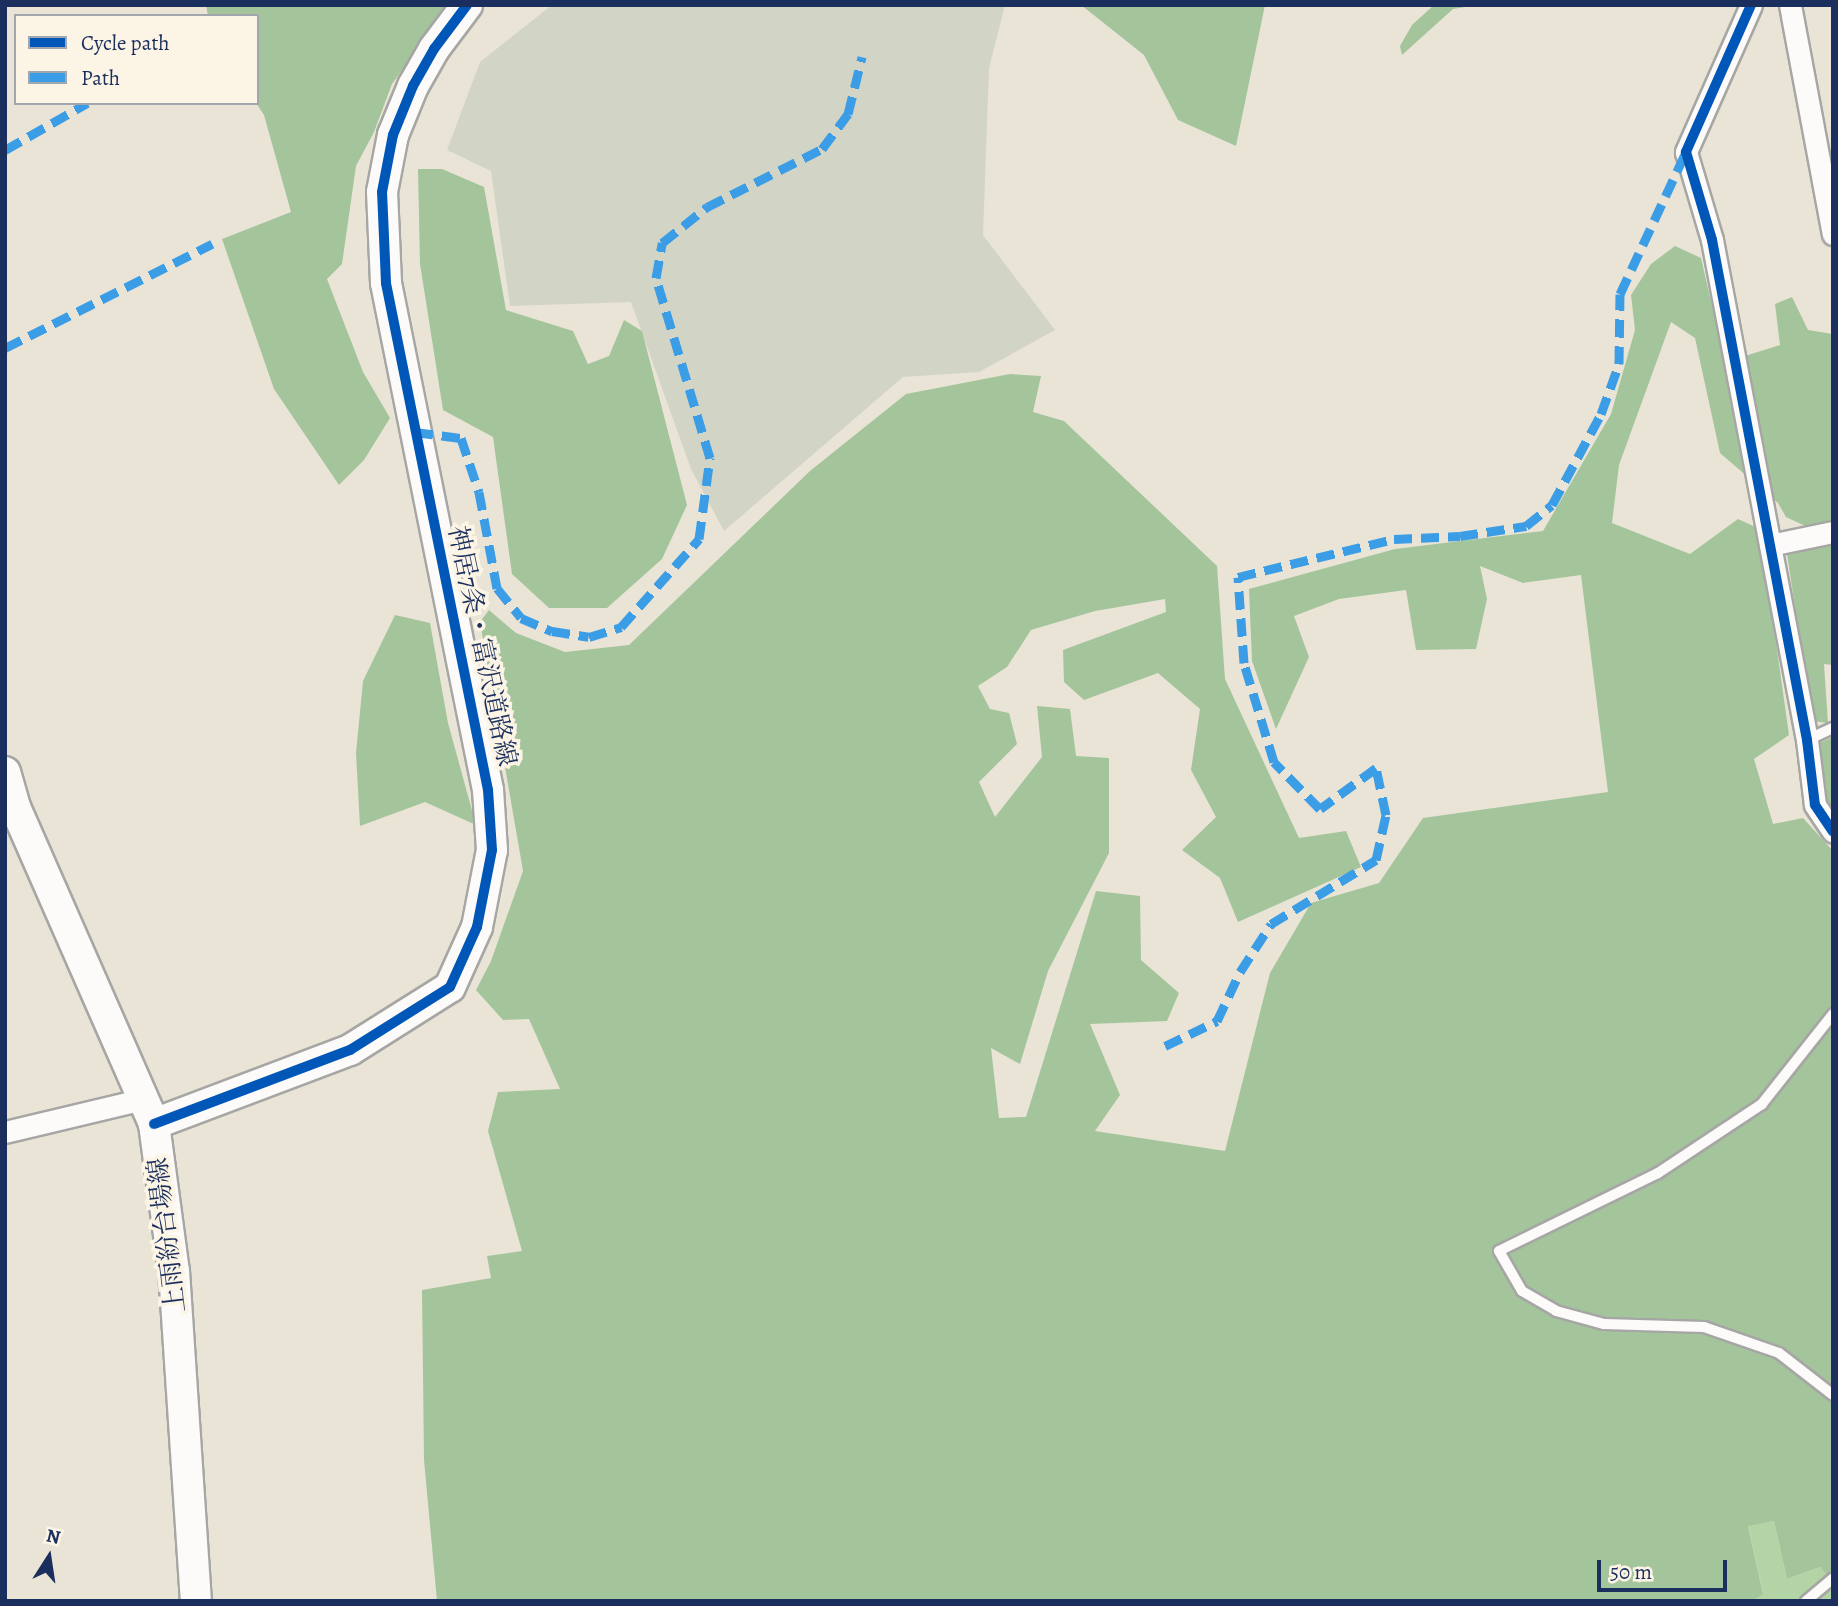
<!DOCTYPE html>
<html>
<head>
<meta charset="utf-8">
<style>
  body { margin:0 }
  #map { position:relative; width:1838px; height:1606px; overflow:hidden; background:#e9e4d5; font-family:Alegreya,"Noto Serif JP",serif }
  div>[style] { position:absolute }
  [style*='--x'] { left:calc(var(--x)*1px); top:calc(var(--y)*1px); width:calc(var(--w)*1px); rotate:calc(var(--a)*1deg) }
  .industrial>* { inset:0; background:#d2d4c6 }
  .green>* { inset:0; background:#b3d5a6 }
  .forest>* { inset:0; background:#a4c59c }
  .roads { filter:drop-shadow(2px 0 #a6a6a4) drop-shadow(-2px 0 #a6a6a4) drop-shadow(0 2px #a6a6a4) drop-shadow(0 -2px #a6a6a4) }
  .lane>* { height:10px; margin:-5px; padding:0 5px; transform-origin:5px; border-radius:5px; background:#fcfbf9 }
  .street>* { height:21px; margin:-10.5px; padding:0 10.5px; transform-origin:10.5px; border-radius:10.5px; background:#fcfbf9 }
  .secondary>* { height:30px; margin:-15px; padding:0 15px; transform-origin:15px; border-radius:15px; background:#fcfbf9 }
  .quiet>* { height:9px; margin-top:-4.5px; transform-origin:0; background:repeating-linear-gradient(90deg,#3b9de6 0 18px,transparent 0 27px) }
  .cycleway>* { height:10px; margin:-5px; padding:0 5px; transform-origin:5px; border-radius:5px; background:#0057b8 }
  span { translate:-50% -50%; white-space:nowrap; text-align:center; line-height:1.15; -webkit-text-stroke:7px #fcf5e5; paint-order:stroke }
  .street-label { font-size:26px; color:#1b2f5e }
  .frame { position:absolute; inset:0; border:7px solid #1b2f5e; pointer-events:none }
  .legend { position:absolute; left:14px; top:14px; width:245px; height:91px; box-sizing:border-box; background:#fcf5e5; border:2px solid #a2a6af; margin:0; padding:9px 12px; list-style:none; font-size:21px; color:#1b2f5e }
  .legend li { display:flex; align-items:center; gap:14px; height:35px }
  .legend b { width:35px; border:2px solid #a2a6af }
  .north { position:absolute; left:14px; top:1522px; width:70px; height:70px; -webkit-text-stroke:5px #fcf5e5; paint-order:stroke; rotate:12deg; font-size:19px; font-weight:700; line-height:28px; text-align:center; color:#1b2f5e }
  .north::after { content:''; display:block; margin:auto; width:24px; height:32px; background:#1b2f5e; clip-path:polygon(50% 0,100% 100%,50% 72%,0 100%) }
  .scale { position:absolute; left:1597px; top:1560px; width:130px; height:32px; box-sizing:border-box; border:4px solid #1b2f5e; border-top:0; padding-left:9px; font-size:21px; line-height:24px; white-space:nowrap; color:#1b2f5e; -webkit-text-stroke:5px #fcf5e5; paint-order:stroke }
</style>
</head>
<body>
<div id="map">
  <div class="industrial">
    <i style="clip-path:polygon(552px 5px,1005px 5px,989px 68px,983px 235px,1055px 330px,979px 372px,903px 377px,724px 531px,691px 469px,631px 302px,510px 306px,491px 171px,447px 150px,480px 62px)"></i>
  </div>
  <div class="green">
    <i style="clip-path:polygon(1774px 1521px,1787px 1579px,1820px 1567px,1833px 1582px,1833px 1601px,1752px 1601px,1763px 1593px,1748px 1525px)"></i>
  </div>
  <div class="forest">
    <i style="clip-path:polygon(206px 5px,448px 5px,392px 84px,374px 132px,356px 166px,342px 264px,327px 279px,363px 372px,390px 418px,364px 460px,339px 485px,274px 389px,222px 239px,291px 212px,264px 115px,256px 103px,257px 16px,208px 16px)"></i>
    <i style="clip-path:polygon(1081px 5px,1265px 5px,1236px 146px,1178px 120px,1144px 55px)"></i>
    <i style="clip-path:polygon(1434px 5px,1477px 5px,1453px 9px,1402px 55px,1400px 46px,1412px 25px)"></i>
    <i style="clip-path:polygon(418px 169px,442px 169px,484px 187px,506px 310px,573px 331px,588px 364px,609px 356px,624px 320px,642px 331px,687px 505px,662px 559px,607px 608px,549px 608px,512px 574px,493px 437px,443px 410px,420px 264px)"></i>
    <i style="clip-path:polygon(1675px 246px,1701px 258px,1731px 389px,1752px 389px,1745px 356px,1780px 345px,1775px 304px,1792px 297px,1808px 330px,1833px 334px,1833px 539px,1786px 517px,1778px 503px,1720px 453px,1695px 338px,1671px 322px,1619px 465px,1612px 523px,1690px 554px,1738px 519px,1760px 529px,1789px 735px,1754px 759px,1773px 824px,1803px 818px,1833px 851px,1833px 1582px,1820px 1567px,1787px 1579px,1774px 1521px,1748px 1526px,1763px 1594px,1752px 1601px,437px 1601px,424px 1460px,422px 1290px,491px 1278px,487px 1256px,522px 1251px,488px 1131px,498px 1092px,560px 1089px,529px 1019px,503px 1020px,476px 990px,491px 961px,523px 871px,480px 622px,489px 610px,516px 633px,565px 652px,629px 645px,810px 471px,906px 394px,1010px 374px,1041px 376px,1033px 412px,1064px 421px,1217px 566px,1225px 679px,1299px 838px,1346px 831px,1361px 867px,1238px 922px,1220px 878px,1182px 850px,1216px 817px,1191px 770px,1200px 709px,1158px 673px,1084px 700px,1064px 682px,1063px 650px,1166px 612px,1165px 599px,1095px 611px,1031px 630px,1007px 667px,978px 686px,990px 709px,1009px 713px,1017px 744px,979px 782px,995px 817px,1042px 757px,1037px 706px,1070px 709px,1076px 756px,1109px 758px,1109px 853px,1048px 971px,1020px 1064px,991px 1048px,999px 1118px,1026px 1117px,1096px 891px,1140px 896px,1141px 960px,1179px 993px,1167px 1021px,1090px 1024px,1120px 1095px,1095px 1131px,1225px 1151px,1270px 973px,1311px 903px,1379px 883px,1423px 818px,1608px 792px,1581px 575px,1523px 583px,1480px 566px,1487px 599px,1476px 649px,1416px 650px,1406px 590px,1339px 599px,1294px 616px,1309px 657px,1276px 729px,1252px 661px,1249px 589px,1395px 549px,1543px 531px,1611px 414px,1635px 330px,1631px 295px,1651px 264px)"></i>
    <i style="clip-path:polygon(1833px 543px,1833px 665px,1824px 664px,1828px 723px,1812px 721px,1787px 554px)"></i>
    <i style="clip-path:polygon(395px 615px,430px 623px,448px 723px,476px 825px,425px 802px,360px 826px,356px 753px,363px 681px)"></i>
    <i style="clip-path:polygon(1833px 737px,1833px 811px,1825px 803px,1817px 744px)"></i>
  </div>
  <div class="roads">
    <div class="lane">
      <i style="--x:1807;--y:740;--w:29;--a:-25"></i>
      <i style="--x:1833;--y:1014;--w:115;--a:128.3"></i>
      <i style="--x:1762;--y:1104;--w:125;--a:146.4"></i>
      <i style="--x:1658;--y:1173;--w:177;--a:153.9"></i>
      <i style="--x:1499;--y:1251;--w:46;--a:60.1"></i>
      <i style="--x:1522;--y:1291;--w:39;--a:30"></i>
      <i style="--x:1556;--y:1311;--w:50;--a:15.2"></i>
      <i style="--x:1604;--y:1324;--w:100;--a:1.7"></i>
      <i style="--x:1704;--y:1327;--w:79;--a:19.1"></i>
      <i style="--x:1779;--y:1353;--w:68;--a:37.9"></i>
      <i style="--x:1806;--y:1601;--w:35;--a:-40"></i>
    </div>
    <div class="street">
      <i style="--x:1751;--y:5;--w:161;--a:113.9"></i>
      <i style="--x:1686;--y:152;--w:92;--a:73.5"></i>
      <i style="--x:1712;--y:240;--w:509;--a:79.24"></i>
      <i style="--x:1807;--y:740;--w:65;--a:83"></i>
      <i style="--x:1815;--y:805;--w:32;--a:56"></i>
      <i style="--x:1790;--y:5;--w:233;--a:79.4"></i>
      <i style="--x:1770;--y:545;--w:64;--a:-11.7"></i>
      <i style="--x:5;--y:1132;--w:142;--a:-13.4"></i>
    </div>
    <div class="secondary">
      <i style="--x:5;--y:772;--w:36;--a:74"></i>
      <i style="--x:15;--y:807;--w:346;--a:66.3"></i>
      <i style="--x:154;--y:1124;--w:148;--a:82.3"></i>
      <i style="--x:174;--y:1271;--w:331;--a:86.2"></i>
      <i style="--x:154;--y:1124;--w:210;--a:-20.7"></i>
      <i style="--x:350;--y:1050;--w:118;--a:-32.2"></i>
      <i style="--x:450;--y:987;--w:66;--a:-65.8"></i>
      <i style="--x:477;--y:927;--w:78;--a:-79"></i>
      <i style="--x:492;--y:850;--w:60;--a:-93.8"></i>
      <i style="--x:488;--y:790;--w:517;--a:-101.38"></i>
      <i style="--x:386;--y:283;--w:91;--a:-92.5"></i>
      <i style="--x:382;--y:192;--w:58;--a:-79.1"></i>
      <i style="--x:393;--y:135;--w:53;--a:-67.8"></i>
      <i style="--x:413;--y:86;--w:43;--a:-60.4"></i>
      <i style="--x:434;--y:49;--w:55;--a:-53.1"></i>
    </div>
  </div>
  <div class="quiet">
    <i style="--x:5;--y:150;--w:95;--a:-29.8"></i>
    <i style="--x:5;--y:348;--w:232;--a:-26.7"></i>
    <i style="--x:415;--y:432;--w:46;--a:7.4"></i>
    <i style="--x:461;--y:438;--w:57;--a:71.6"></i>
    <i style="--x:479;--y:492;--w:98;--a:79.4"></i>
    <i style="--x:497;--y:588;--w:38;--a:51"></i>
    <i style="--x:521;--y:618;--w:34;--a:23"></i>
    <i style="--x:552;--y:631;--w:37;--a:9"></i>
    <i style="--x:589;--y:637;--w:34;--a:-17"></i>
    <i style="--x:621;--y:627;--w:118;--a:-48.4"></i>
    <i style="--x:699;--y:539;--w:82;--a:-82.3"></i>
    <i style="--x:710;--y:458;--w:188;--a:-106.7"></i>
    <i style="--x:656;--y:278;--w:36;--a:-80"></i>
    <i style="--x:662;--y:243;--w:58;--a:-38.7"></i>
    <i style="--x:707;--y:207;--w:129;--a:-26.8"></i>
    <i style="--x:822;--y:149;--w:44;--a:-53.4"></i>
    <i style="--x:848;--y:114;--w:59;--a:-76.2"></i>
    <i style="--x:1165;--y:1046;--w:58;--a:-25.7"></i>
    <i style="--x:1217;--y:1021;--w:54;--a:-64.9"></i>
    <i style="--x:1240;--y:972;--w:57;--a:-57.1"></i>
    <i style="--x:1271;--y:924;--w:123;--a:-31.4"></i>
    <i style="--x:1376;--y:860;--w:46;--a:-77.5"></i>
    <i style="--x:1386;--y:815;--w:48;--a:-102"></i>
    <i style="--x:1376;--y:768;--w:69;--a:143.8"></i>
    <i style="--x:1320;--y:809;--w:66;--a:-134.4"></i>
    <i style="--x:1274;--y:762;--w:103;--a:-106.9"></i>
    <i style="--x:1244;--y:663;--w:86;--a:-94"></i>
    <i style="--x:1238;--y:577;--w:161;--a:-13.7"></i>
    <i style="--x:1394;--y:539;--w:66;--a:-2.6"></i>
    <i style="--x:1460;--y:536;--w:67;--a:-8.6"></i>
    <i style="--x:1526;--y:526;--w:33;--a:-39"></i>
    <i style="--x:1552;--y:505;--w:103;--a:-61.7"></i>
    <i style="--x:1601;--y:414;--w:53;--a:-70.2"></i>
    <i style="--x:1619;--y:364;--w:70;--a:-89.2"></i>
    <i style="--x:1620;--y:294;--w:157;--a:-65.1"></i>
  </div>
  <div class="cycleway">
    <i style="--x:1751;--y:5;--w:161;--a:113.9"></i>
    <i style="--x:1686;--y:152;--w:92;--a:73.5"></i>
    <i style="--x:1712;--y:240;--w:509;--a:79.24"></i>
    <i style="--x:1807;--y:740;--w:65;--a:83"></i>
    <i style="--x:1815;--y:805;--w:32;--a:56"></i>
    <i style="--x:154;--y:1124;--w:210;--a:-20.7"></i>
    <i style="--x:350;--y:1050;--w:118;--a:-32.2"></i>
    <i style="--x:450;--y:987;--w:66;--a:-65.8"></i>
    <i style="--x:477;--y:927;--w:78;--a:-79"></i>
    <i style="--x:492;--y:850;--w:60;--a:-93.8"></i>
    <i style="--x:488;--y:790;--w:517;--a:-101.38"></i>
    <i style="--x:386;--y:283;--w:91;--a:-92.5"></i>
    <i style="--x:382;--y:192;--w:58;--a:-79.1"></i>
    <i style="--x:393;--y:135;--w:53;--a:-67.8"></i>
    <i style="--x:413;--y:86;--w:43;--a:-60.4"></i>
    <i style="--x:434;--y:49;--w:55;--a:-53.1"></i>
  </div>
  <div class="street-label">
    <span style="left:482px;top:646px;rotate:78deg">神居7条・富沢道路線</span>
    <span style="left:167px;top:1235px;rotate:-97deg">上雨紛台場線</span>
  </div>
  <div class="frame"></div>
  <ul class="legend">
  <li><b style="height:9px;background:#0057b8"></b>Cycle path</li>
  <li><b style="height:9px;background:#3b9de6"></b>Path</li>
  </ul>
  <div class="north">N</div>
  <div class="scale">50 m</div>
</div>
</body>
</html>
